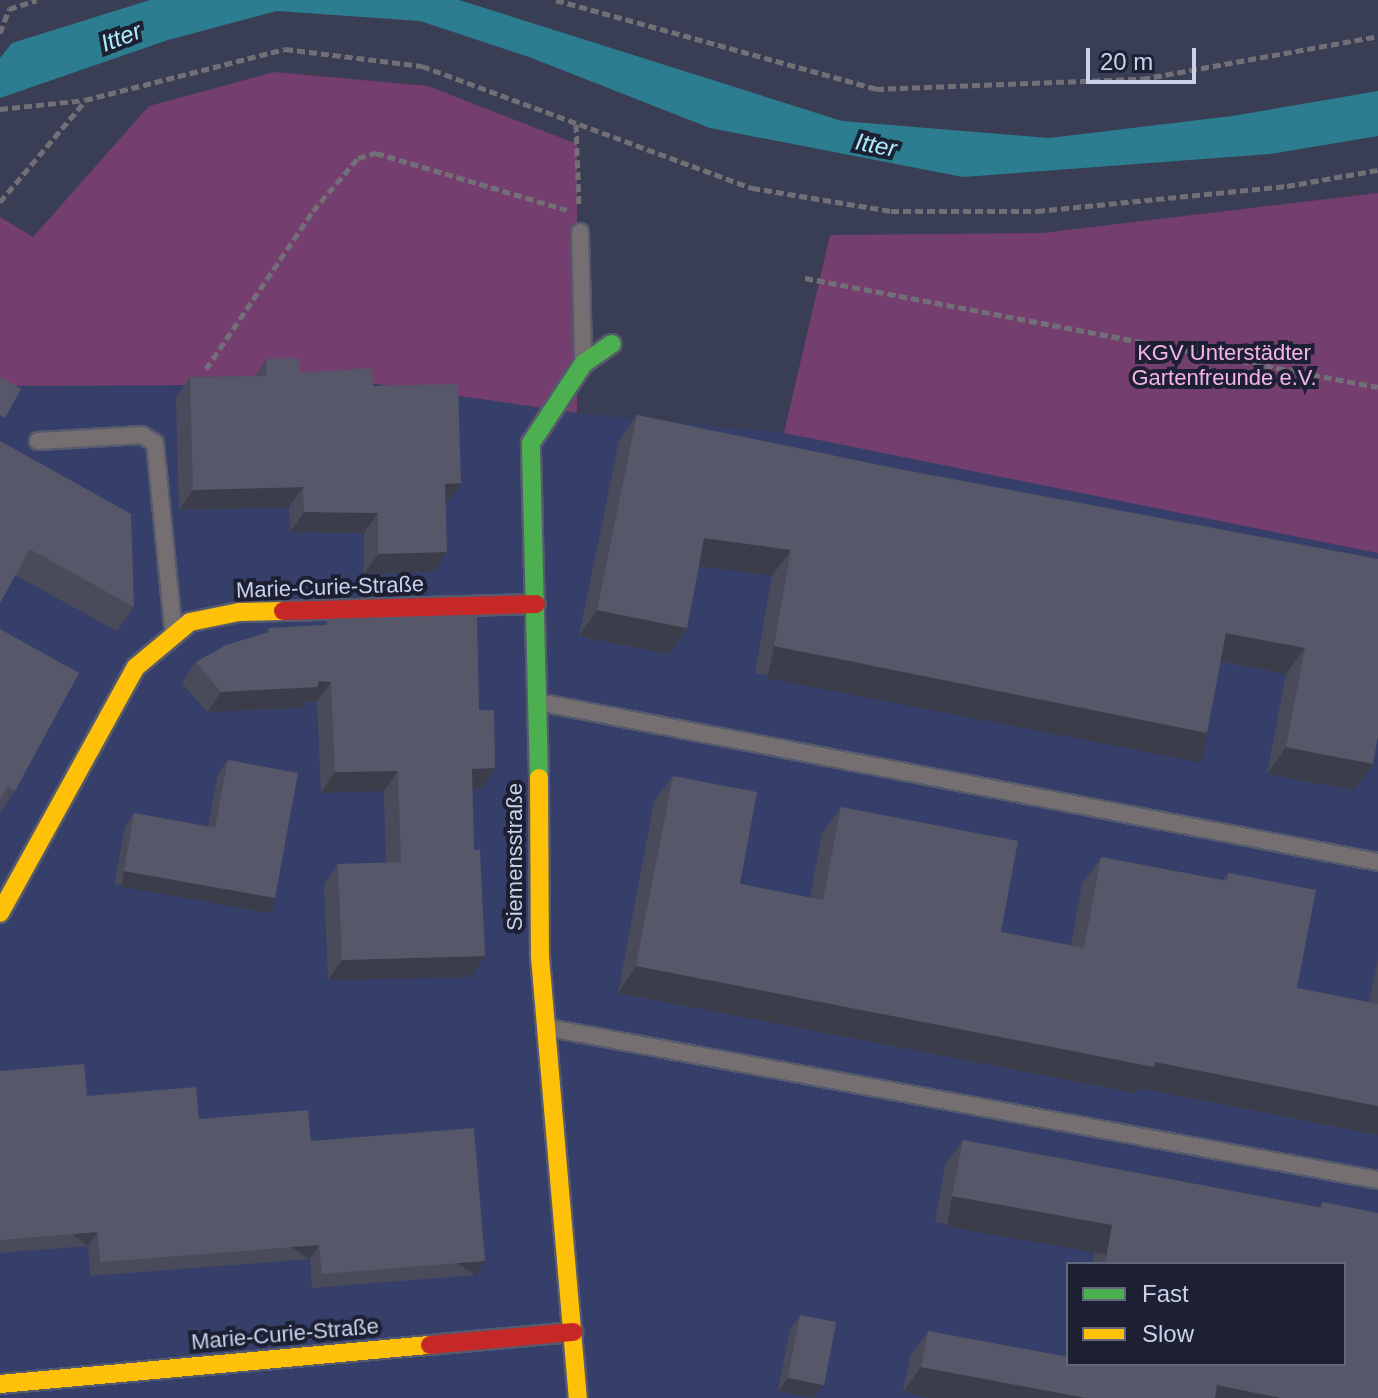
<!DOCTYPE html>
<html>
<head>
<meta charset="utf-8">
<style>
  body { margin:0 }
  #map { position:relative; width:1378px; height:1398px; overflow:hidden; background:#3a3e54; font-family:Arial,sans-serif }
  div>[style] { position:absolute }
  [style*='--x'] { left:calc(var(--x)*1px); top:calc(var(--y)*1px); width:calc(var(--w)*1px); rotate:calc(var(--a)*1deg) }
  .built>* { inset:0; background:#363e6a }
  .green>* { inset:0; background:#743e6f }
  .water>* { inset:0; background:#2c7d8f }
  .path>* { height:5px; margin-top:-2.5px; transform-origin:0; background:repeating-linear-gradient(90deg,#727076 0 8px,transparent 0 12px) }
  .roads { filter:drop-shadow(2px 0 #565a6d) drop-shadow(-2px 0 #565a6d) drop-shadow(0 2px #565a6d) drop-shadow(0 -2px #565a6d) }
  .lane>* { height:16px; margin:-8px; padding:0 8px; transform-origin:8px; border-radius:8px; background:#766f71 }
  .fast>* { height:18px; margin:-9px; padding:0 9px; transform-origin:9px; border-radius:9px; background:#4caf50 }
  .slow>* { height:18px; margin:-9px; padding:0 9px; transform-origin:9px; border-radius:9px; background:#ffc107 }
  .jam>* { height:18px; margin:-9px; padding:0 9px; transform-origin:9px; border-radius:9px; background:#c62828 }
  .wall>* { inset:0; background:#4a4b5a }
  .shaded-wall>* { inset:0; background:#3c3d4a; transform-origin:0 0 }
  .building>* { inset:0; background:#565769; transform-origin:0 0 }
  span { translate:-50% -50%; white-space:nowrap; text-align:center; line-height:1.15; -webkit-text-stroke:8px #1c2032; paint-order:stroke }
  .park-label { font-size:22px; color:#f5b3e8 }
  .street-label { font-size:22px; color:#cad1ea }
  .water-label { font-size:24px; color:#abecfb; font-style:italic }
  .legend { position:absolute; left:1066px; top:1262px; width:280px; height:104px; box-sizing:border-box; background:#1c2032; border:2px solid #62677c; margin:0; padding:10px 14px; list-style:none; font-size:24px; color:#cad1ea }
  .legend li { display:flex; align-items:center; gap:16px; height:40px }
  .legend b { width:40px; border:2px solid #62677c }
  .scale { position:absolute; left:1086px; top:48px; width:110px; height:36px; box-sizing:border-box; border:4px solid #cad1ea; border-top:0; padding-left:10px; font-size:24px; line-height:28px; white-space:nowrap; color:#cad1ea; -webkit-text-stroke:6px #1c2032; paint-order:stroke }
</style>
</head>
<body>
<div id="map">
  <div class="built">
    <i style="clip-path:polygon(evenodd,377px 384px,577px 413px,784px 433px,1378px 553px,1378px 1398px,0 1398px,0 386px,377px 384px,1068px 1264px,1344px 1264px,1344px 1364px,1068px 1364px,1068px 1264px)"></i>
  </div>
  <div class="green">
    <i style="clip-path:polygon(274px 72px,428px 86px,577px 144px,577px 413px,377px 384px,0 386px,0 217px,33px 237px,149px 106px)"></i>
    <i style="clip-path:polygon(1378px 193px,1378px 553px,784px 433px,830px 235px,1042px 233px)"></i>
  </div>
  <div class="water">
    <i style="clip-path:polygon(150px 0,459px 0,842px 121px,1049px 138px,1232px 116px,1378px 91px,1378px 136px,1270px 154px,963px 177px,710px 128px,529px 57px,420px 21px,277px 11px,168px 40px,0 98px,0 58px,12px 43px)"></i>
  </div>
  <div class="path">
    <i style="--x:556;--y:0;--w:332;--a:15.5"></i>
    <i style="--x:876;--y:89;--w:266;--a:-2.2"></i>
    <i style="--x:1142;--y:79;--w:240;--a:-10.3"></i>
    <i style="--x:0;--y:33;--w:26;--a:-69"></i>
    <i style="--x:9;--y:9;--w:29;--a:-18"></i>
    <i style="--x:0;--y:109;--w:85;--a:-6"></i>
    <i style="--x:85;--y:100;--w:206;--a:-14.3"></i>
    <i style="--x:285;--y:49;--w:138;--a:7.1"></i>
    <i style="--x:422;--y:66;--w:352;--a:20.3"></i>
    <i style="--x:752;--y:188;--w:141;--a:9.4"></i>
    <i style="--x:891;--y:211;--w:146;--a:0"></i>
    <i style="--x:1037;--y:211;--w:251;--a:-5.7"></i>
    <i style="--x:1287;--y:186;--w:92;--a:-10"></i>
    <i style="--x:576;--y:124;--w:83;--a:87.9"></i>
    <i style="--x:0;--y:202;--w:132;--a:-49.9"></i>
    <i style="--x:805;--y:278;--w:583;--a:10.77"></i>
    <i style="--x:206;--y:369;--w:191;--a:-55.9"></i>
    <i style="--x:313;--y:211;--w:70;--a:-49.7"></i>
    <i style="--x:358;--y:158;--w:19;--a:-16"></i>
    <i style="--x:376;--y:153;--w:199;--a:16.6"></i>
  </div>
  <div class="roads">
    <div class="lane">
      <i style="--x:580;--y:232;--w:126;--a:88.6"></i>
      <i style="--x:38;--y:441;--w:104;--a:-3.3"></i>
      <i style="--x:142;--y:435;--w:15;--a:32"></i>
      <i style="--x:155;--y:443;--w:186;--a:84.4"></i>
      <i style="--x:543;--y:703;--w:850;--a:10.78"></i>
      <i style="--x:549;--y:1028;--w:843;--a:10.39"></i>
    </div>
    <div class="fast">
      <i style="--x:539;--y:778;--w:335;--a:-91.4"></i>
      <i style="--x:531;--y:443;--w:95;--a:-56.6"></i>
      <i style="--x:583;--y:364;--w:35;--a:-35"></i>
    </div>
    <div class="slow">
      <i style="--x:539;--y:778;--w:179;--a:89.7"></i>
      <i style="--x:540;--y:957;--w:443;--a:85.1"></i>
      <i style="--x:0;--y:913;--w:281;--a:-61.1"></i>
      <i style="--x:136;--y:667;--w:70;--a:-39.8"></i>
      <i style="--x:190;--y:622;--w:50;--a:-11.5"></i>
      <i style="--x:239;--y:612;--w:44;--a:-1.3"></i>
      <i style="--x:0;--y:1384;--w:432;--a:-5.2"></i>
    </div>
    <div class="jam">
      <i style="--x:283;--y:611;--w:253;--a:-1.6"></i>
      <i style="--x:430;--y:1345;--w:144;--a:-5.2"></i>
    </div>
  </div>
  <div class="wall">
    <i style="clip-path:polygon(266px 359px,300px 373px,373px 386px,461px 483px,446px 503px,433px 572px,364px 574px,364px 533px,290px 532px,289px 507px,179px 510px,176px 397px,190px 377px,255px 376px)"></i>
    <i style="clip-path:polygon(637px 415px,899px 469px,1378px 559px,1354px 790px,1267px 774px,1286px 674px,1220px 662px,1188px 759px,755px 673px,772px 576px,699px 566px,687px 628px,669px 654px,579px 636px,619px 441px)"></i>
    <i style="clip-path:polygon(0 441px,134px 607px,117px 631px,15px 575px)"></i>
    <i style="clip-path:polygon(327px 621px,481px 789px,472px 789px,474px 850px,485px 956px,471px 977px,328px 980px,324px 884px,338px 864px,386px 863px,384px 791px,321px 793px,317px 702px,307px 701px,303px 708px,207px 712px,182px 683px,196px 662px,266px 633px,269px 628px,324px 625px)"></i>
    <i style="clip-path:polygon(0 629px,15px 791px,0 813px)"></i>
    <i style="clip-path:polygon(228px 760px,275px 898px,266px 912px,114px 884px,125px 827px,134px 813px,208px 826px,218px 774px)"></i>
    <i style="clip-path:polygon(673px 776px,740px 884px,810px 898px,822px 833px,841px 807px,1001px 932px,1071px 945px,1082px 884px,1101px 857px,1223px 880px,1229px 873px,1297px 988px,1369px 1002px,1378px 958px,1378px 1135px,1139px 1088px,1136px 1093px,618px 993px,654px 802px)"></i>
    <i style="clip-path:polygon(0 1071px,87px 1096px,311px 1141px,476px 1275px,312px 1288px,310px 1259px,90px 1276px,88px 1246px,0 1253px)"></i>
    <i style="clip-path:polygon(963px 1140px,1319px 1207px,1322px 1202px,1378px 1213px,1378px 1398px,933px 1398px,903px 1392px,910px 1356px,928px 1331px,1068px 1357px,1068px 1364px,1344px 1364px,1344px 1264px,1092px 1264px,1095px 1251px,935px 1222px,945px 1166px)"></i>
    <i style="clip-path:polygon(800px 1315px,824px 1385px,814px 1398px,778px 1391px,790px 1329px)"></i>
  </div>
  <div class="shaded-wall">
    <i style="clip-path:polygon(461px 483px,447px 503px,431px 504px,445px 484px)"></i>
    <i style="clip-path:polygon(303px 487px,289px 507px,179px 510px,193px 490px)"></i>
    <i style="clip-path:polygon(304px 512px,378px 513px,364px 533px,290px 532px)"></i>
    <i style="clip-path:polygon(704px 538px,791px 550px,772px 576px,686px 564px)"></i>
    <i style="clip-path:polygon(447px 552px,433px 572px,364px 574px,378px 554px)"></i>
    <i style="clip-path:polygon(597px 610px,687px 628px,669px 654px,579px 636px)"></i>
    <i style="clip-path:polygon(1226px 633px,1305px 648px,1286px 674px,1207px 659px)"></i>
    <i style="left:774px;top:646px;width:442px;height:33px;rotate:11deg"></i>
    <i style="clip-path:polygon(319px 681px,331px 682px,317px 702px,307px 701px,303px 708px,207px 712px,221px 692px)"></i>
    <i style="clip-path:polygon(1286px 747px,1373px 764px,1354px 790px,1267px 774px)"></i>
    <i style="clip-path:polygon(495px 768px,481px 789px,458px 790px,472px 769px)"></i>
    <i style="clip-path:polygon(398px 771px,384px 791px,321px 793px,335px 772px)"></i>
    <i style="left:124px;top:871px;width:153px;height:16px;rotate:10deg"></i>
    <i style="clip-path:polygon(485px 956px,471px 977px,328px 980px,342px 960px)"></i>
    <i style="clip-path:polygon(636px 966px,1155px 1062px,1378px 1106px,1378px 1135px,1139px 1088px,1136px 1093px,618px 993px)"></i>
    <i style="left:952px;top:1196px;width:163px;height:31px;rotate:10deg"></i>
    <i style="left:98px;top:1232px;width:17px;height:98px;rotate:126deg"></i>
    <i style="left:319px;top:1245px;width:17px;height:220px;rotate:123deg"></i>
    <i style="left:485px;top:1261px;width:17px;height:164px;rotate:123deg"></i>
    <i style="clip-path:polygon(921px 1367px,1086px 1398px,933px 1398px,903px 1392px)"></i>
    <i style="clip-path:polygon(788px 1378px,824px 1385px,814px 1398px,778px 1391px)"></i>
    <i style="clip-path:polygon(1217px 1385px,1281px 1398px,1209px 1398px)"></i>
  </div>
  <div class="building">
    <i style="clip-path:polygon(300px 358px,300px 373px,372px 368px,373px 386px,458px 384px,461px 483px,445px 484px,447px 552px,378px 554px,378px 513px,304px 512px,303px 487px,193px 490px,190px 377px,267px 376px,266px 359px)"></i>
    <i style="clip-path:polygon(0 377px,21px 389px,5px 418px,0 415px)"></i>
    <i style="clip-path:polygon(637px 415px,899px 469px,1378px 559px,1378px 736px,1373px 764px,1286px 747px,1305px 648px,1226px 633px,1207px 733px,774px 646px,791px 550px,704px 538px,687px 628px,597px 610px)"></i>
    <i style="clip-path:polygon(0 441px,131px 514px,134px 607px,30px 549px,0 603px)"></i>
    <i style="clip-path:polygon(477px 615px,479px 710px,494px 710px,495px 768px,472px 769px,474px 850px,480px 850px,485px 956px,342px 960px,338px 864px,401px 862px,398px 771px,335px 772px,331px 682px,319px 681px,317px 687px,221px 692px,196px 662px,226px 645px,269px 632px,269px 628px,328px 625px,327px 621px)"></i>
    <i style="clip-path:polygon(0 629px,79px 673px,15px 791px,8px 786px,0 800px)"></i>
    <i style="clip-path:polygon(228px 760px,298px 773px,275px 898px,124px 871px,134px 813px,215px 828px)"></i>
    <i style="clip-path:polygon(673px 776px,757px 792px,740px 884px,823px 900px,841px 807px,1018px 841px,1001px 932px,1084px 948px,1101px 857px,1227px 881px,1229px 873px,1316px 890px,1297px 988px,1378px 1004px,1378px 1106px,1155px 1062px,1154px 1067px,636px 966px)"></i>
    <i style="clip-path:polygon(84px 1064px,87px 1096px,196px 1087px,199px 1119px,308px 1110px,311px 1141px,474px 1128px,485px 1261px,322px 1274px,319px 1245px,100px 1262px,98px 1232px,0 1240px,0 1071px)"></i>
    <i style="clip-path:polygon(963px 1140px,1322px 1208px,1322px 1202px,1378px 1213px,1378px 1398px,1281px 1398px,1217px 1385px,1215px 1398px,1086px 1398px,921px 1367px,928px 1331px,1068px 1357px,1068px 1364px,1344px 1364px,1344px 1264px,1105px 1264px,1112px 1225px,952px 1196px)"></i>
    <i style="left:800px;top:1315px;width:37px;height:64px;rotate:11deg"></i>
  </div>
  <div class="park-label">
    <span style="left:1224px;top:365px">KGV Unterstädter<br>Gartenfreunde e.V.</span>
  </div>
  <div class="street-label">
    <span style="left:330px;top:587px;rotate:-2deg">Marie-Curie-Straße</span>
    <span style="left:515px;top:857px;rotate:-90deg">Siemensstraße</span>
    <span style="left:285px;top:1334px;rotate:-5deg">Marie-Curie-Straße</span>
  </div>
  <div class="water-label">
    <span style="left:121px;top:37px;rotate:-21deg">Itter</span>
    <span style="left:876px;top:145px;rotate:11deg">Itter</span>
  </div>
  <ul class="legend">
  <li><b style="height:10px;background:#4caf50"></b>Fast</li>
  <li><b style="height:10px;background:#ffc107"></b>Slow</li>
  </ul>
  <div class="scale">20 m</div>
</div>
</body>
</html>
